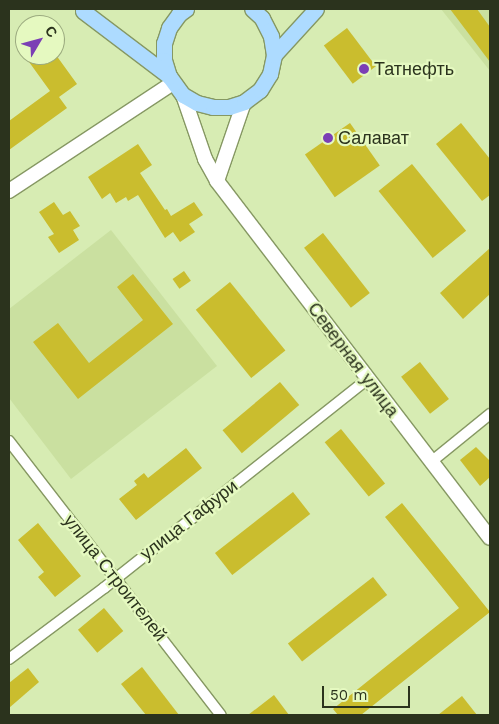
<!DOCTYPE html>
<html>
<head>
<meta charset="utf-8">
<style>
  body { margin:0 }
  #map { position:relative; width:499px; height:724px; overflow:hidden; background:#d7ecb3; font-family:"Work Sans",sans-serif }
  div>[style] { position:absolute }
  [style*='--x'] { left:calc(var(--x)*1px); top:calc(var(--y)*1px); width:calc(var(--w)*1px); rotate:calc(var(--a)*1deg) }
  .built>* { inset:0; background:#cae0a0 }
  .building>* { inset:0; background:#cabd2e; transform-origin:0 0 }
  .roads { filter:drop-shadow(1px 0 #869863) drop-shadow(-1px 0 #869863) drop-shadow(0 1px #869863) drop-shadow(0 -1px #869863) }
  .street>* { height:10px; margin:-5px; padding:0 5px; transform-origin:5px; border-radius:5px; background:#fff }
  .secondary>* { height:14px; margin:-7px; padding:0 7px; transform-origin:7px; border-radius:7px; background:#fff }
  .primary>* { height:15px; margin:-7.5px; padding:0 7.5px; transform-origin:7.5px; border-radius:7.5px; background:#addbff }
  .dots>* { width:14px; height:14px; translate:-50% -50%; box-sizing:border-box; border:2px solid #e5f9c0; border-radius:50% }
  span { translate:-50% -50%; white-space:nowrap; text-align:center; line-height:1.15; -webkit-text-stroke:4.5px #e5f9c0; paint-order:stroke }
  .poi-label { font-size:18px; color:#2b331d }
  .left { translate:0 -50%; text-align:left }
  .street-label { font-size:18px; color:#2b331d }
  .frame { position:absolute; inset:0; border:10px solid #2b331d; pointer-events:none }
  .north { position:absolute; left:15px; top:15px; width:50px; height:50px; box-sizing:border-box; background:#e5f9c0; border:1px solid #9baa7f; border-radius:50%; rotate:53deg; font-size:14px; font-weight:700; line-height:20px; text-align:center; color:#2b331d }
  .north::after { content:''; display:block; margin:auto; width:18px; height:22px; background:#7b3fb5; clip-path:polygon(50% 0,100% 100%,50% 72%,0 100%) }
  .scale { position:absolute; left:322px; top:686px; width:88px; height:22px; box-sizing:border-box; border:2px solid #2b331d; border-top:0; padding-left:6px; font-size:15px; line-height:18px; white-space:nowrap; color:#2b331d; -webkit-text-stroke:4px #e5f9c0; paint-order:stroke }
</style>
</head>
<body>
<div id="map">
  <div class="built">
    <i style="clip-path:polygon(441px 9px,490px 9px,490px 71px)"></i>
    <i style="clip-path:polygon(111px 230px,217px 366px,71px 479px,9px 398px,9px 309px)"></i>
  </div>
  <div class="building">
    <i style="clip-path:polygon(450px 9px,477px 9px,490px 27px,490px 62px)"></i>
    <i style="left:347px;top:28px;width:48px;height:29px;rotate:53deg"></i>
    <i style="clip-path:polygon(24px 55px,56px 55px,77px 84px,59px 97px,67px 108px,9px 150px,9px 121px,50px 91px)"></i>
    <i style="left:350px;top:123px;width:52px;height:55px;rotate:55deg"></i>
    <i style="clip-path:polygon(461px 123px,490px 159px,490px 195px,482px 201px,436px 144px)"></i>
    <i style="clip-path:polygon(138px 144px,152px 165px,140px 173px,165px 210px,167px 209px,171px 216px,194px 202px,203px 215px,189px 224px,195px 232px,180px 242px,173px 232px,165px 238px,138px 195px,128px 201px,126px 197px,116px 203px,110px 193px,102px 199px,88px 177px)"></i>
    <i style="left:412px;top:164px;width:86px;height:43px;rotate:51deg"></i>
    <i style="clip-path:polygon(54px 202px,63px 215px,70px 211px,80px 226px,73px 230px,79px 240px,59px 253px,48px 237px,54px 234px,39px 212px)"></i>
    <i style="left:323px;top:233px;width:76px;height:24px;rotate:52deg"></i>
    <i style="clip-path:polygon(490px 248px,490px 294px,463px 319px,440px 293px)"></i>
    <i style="left:184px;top:271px;width:12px;height:14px;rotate:55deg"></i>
    <i style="clip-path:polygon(133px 274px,173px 324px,78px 399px,33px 342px,58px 323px,89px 363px,143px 320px,117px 287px)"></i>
    <i style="left:230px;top:282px;width:88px;height:44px;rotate:51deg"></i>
    <i style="left:420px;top:362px;width:47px;height:24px;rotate:52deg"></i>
    <i style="left:280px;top:382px;width:30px;height:75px;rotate:50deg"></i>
    <i style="left:341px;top:429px;width:70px;height:21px;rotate:51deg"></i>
    <i style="clip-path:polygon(476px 447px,490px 461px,490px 477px,480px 486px,460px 460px)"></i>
    <i style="clip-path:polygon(186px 448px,202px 468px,136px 520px,119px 499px,137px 485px,134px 481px,144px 473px,148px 478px)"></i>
    <i style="left:293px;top:492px;width:28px;height:99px;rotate:52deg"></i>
    <i style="clip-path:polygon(402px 503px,490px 612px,361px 715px,338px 715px,333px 709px,459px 608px,385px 517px)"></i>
    <i style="clip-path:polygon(38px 523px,81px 576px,55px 597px,38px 577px,44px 572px,18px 540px)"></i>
    <i style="left:373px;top:577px;width:23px;height:108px;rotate:52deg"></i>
    <i style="left:104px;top:608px;width:30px;height:34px;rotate:50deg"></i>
    <i style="clip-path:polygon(142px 667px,179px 715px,146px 715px,121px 684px)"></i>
    <i style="clip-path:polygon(28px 668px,39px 682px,9px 708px,9px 683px)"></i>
    <i style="clip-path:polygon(274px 695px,289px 715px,248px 715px)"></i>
    <i style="clip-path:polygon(462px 696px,477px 715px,438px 715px)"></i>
  </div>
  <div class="roads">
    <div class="street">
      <i style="--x:9;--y:441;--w:346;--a:52.3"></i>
      <i style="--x:431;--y:462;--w:76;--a:-39.1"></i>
      <i style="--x:9;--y:659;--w:119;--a:-36.8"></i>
      <i style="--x:104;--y:588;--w:337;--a:-38.4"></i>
    </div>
    <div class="secondary">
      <i style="--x:183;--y:95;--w:68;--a:71"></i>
      <i style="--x:205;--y:159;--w:25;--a:61"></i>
      <i style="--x:217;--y:181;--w:449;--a:52.6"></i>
      <i style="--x:217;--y:181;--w:83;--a:-71.1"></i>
      <i style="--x:9;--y:191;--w:196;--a:-33.4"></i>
    </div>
    <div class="primary">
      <i style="--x:186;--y:9;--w:9;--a:144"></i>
      <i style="--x:179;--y:14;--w:17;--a:126"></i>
      <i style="--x:169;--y:28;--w:16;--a:108"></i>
      <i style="--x:164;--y:43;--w:17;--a:90"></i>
      <i style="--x:164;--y:60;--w:17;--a:73"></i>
      <i style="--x:169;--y:76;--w:24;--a:54"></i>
      <i style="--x:183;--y:95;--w:16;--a:30"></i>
      <i style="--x:197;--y:103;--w:16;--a:14"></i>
      <i style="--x:213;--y:107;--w:16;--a:0"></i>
      <i style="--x:229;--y:107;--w:16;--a:-18"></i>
      <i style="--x:244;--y:102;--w:20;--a:-37"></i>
      <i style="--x:260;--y:90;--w:19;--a:-58"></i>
      <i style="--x:270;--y:74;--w:19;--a:-78"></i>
      <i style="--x:274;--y:55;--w:19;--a:-99"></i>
      <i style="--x:271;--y:36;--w:20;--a:-117"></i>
      <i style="--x:262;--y:18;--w:13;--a:-138"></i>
      <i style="--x:83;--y:11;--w:108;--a:37.1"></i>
      <i style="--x:274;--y:55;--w:62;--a:-47.6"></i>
    </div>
  </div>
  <div class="dots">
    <i style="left:364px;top:69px;background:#7b3fb5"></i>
    <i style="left:328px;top:138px;background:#7b3fb5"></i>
  </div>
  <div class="poi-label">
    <span class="left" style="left:374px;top:69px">Татнефть</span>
    <span class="left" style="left:338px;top:138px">Салават</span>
  </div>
  <div class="street-label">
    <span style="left:353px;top:360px;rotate:53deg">Северная улица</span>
    <span style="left:189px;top:520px;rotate:-38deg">улица Гафури</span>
    <span style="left:115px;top:578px;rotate:52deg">улица Строителей</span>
  </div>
  <div class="frame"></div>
  <div class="north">С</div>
  <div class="scale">50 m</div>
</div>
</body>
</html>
